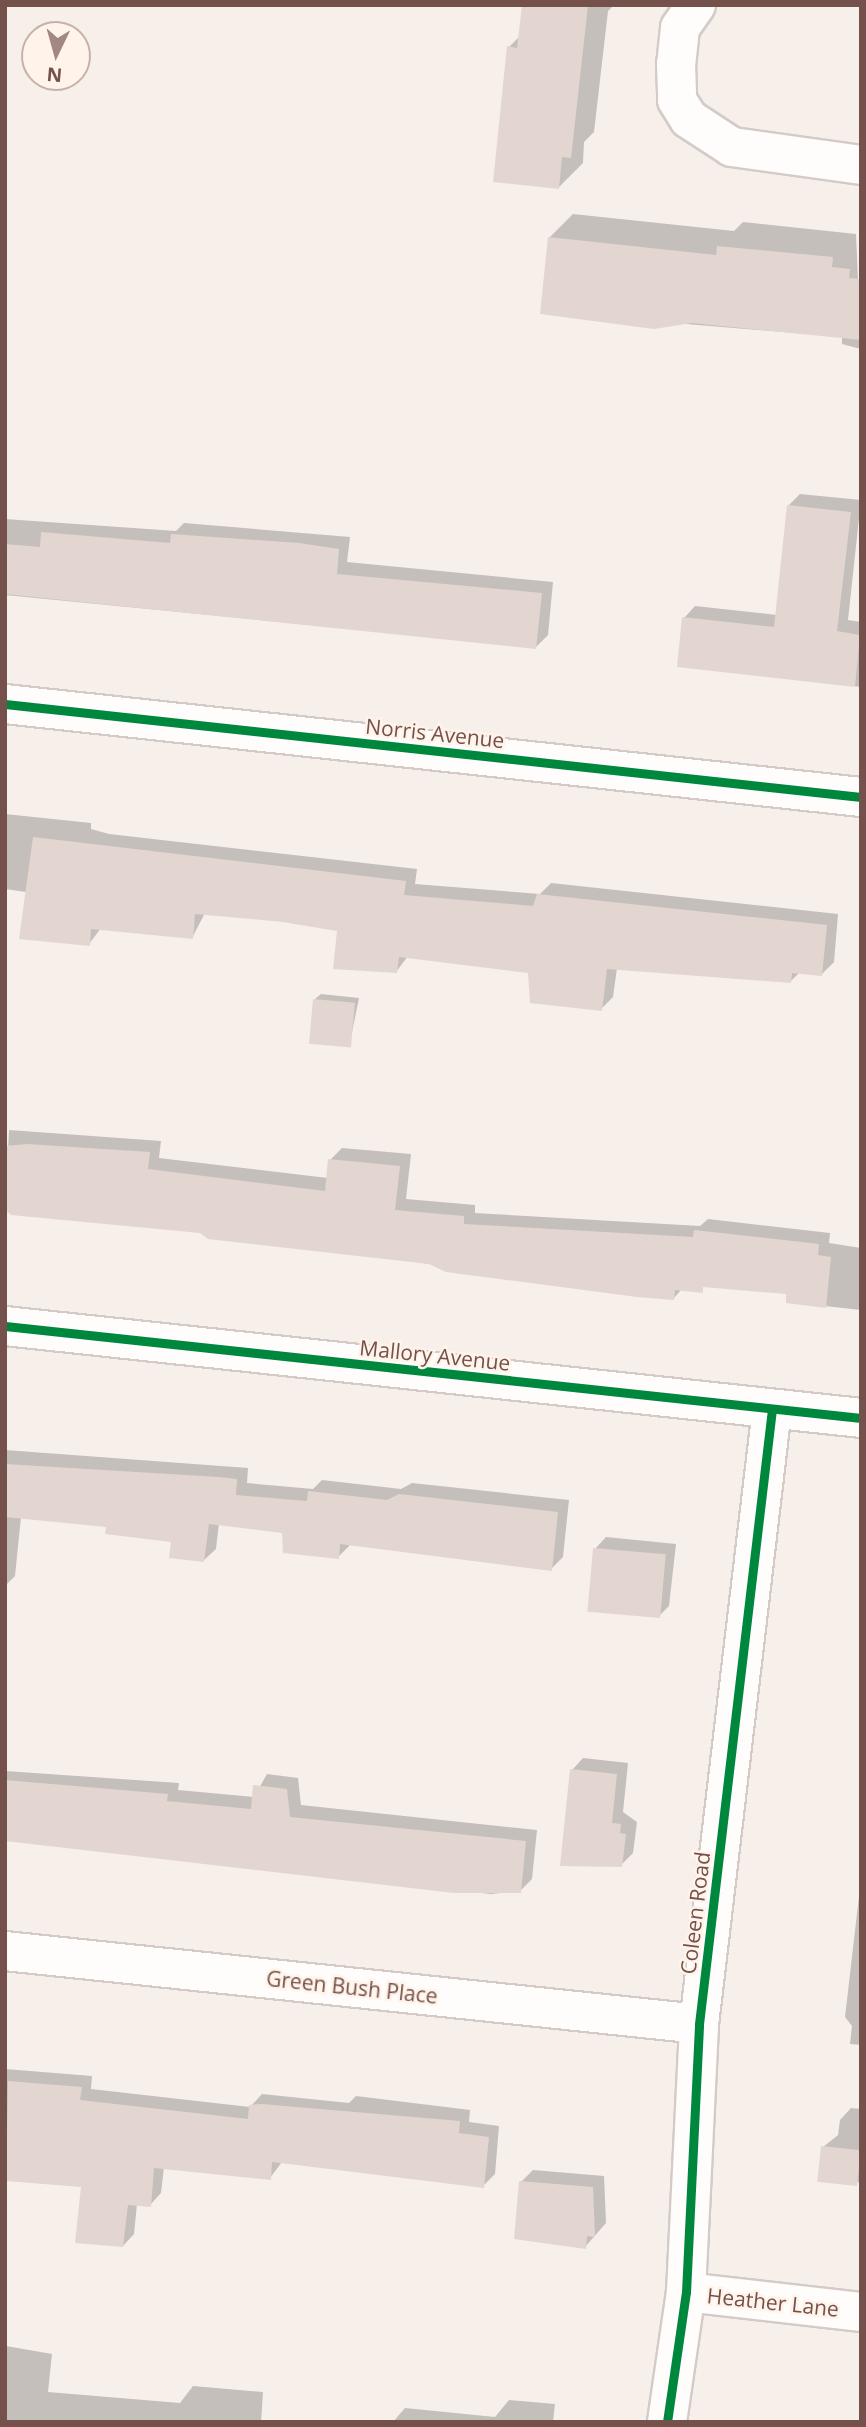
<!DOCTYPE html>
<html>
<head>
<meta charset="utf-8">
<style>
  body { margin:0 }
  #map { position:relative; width:866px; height:2427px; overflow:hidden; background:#f6efea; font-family:"Open Sans",sans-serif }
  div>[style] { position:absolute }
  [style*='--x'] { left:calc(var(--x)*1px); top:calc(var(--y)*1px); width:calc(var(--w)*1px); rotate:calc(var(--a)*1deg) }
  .shadow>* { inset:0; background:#0003 }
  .building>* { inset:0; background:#e3d6d1; transform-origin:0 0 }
  .roads { filter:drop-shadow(2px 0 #d4cbc7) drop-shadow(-2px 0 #d4cbc7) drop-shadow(0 2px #d4cbc7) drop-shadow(0 -2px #d4cbc7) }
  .minor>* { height:38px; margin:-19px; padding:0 19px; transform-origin:19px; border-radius:19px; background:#fefdfc }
  .cycleway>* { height:9px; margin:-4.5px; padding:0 4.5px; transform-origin:4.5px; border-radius:4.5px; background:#00873e }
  span { translate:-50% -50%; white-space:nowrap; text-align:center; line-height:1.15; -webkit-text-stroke:5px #fff3ea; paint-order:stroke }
  .street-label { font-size:21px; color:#74514a }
  .frame { position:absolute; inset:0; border:7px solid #74514a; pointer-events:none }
  .north { position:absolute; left:21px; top:21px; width:70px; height:70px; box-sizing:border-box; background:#fff3ea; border:2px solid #c7b2aa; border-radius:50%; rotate:185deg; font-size:19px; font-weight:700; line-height:28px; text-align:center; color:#74514a }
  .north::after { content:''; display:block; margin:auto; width:24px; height:32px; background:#a28882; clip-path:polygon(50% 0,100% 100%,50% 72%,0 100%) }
</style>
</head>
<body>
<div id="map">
  <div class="shadow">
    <i style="clip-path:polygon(525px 5px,614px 5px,608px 11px,594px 132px,584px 142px,583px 163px,559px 187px,509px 47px,521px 35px)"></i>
    <i style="clip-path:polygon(573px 214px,734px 231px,743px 222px,856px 234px,861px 349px,842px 344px,842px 337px,542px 312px,549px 238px)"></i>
    <i style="clip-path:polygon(800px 494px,861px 500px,848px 620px,861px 622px,861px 687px,679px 666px,684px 618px,695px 606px,777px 615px,788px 506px)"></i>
    <i style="clip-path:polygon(5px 519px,176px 531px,184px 523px,350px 537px,347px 562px,553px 582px,548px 635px,536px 647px,5px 595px)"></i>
    <i style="clip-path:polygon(5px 814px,91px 823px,91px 829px,109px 834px,417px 869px,415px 884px,540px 894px,551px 883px,838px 914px,834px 962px,822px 974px,800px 972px,791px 981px,617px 968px,613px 997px,601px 1009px,530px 971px,408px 956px,396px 972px,339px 930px,283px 920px,205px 913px,192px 938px,101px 928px,89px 944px,26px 892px,5px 889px)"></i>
    <i style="clip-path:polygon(321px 994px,359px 998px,349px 1047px,315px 999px)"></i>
    <i style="clip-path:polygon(9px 1130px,161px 1141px,159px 1158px,328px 1178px,330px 1160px,342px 1148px,411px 1154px,406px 1199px,475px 1205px,475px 1213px,700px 1226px,708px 1219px,830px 1233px,829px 1243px,861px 1248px,861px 1310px,788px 1302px,788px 1293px,708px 1286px,682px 1289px,673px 1299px,201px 1231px,5px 1210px)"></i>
    <i style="clip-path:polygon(5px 1450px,248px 1468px,247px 1483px,313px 1489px,322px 1480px,401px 1489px,412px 1483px,569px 1500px,563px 1557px,551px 1569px,350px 1545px,338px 1557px,284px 1531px,219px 1523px,216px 1549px,204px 1560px,173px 1541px,108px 1526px,21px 1517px,15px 1576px,5px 1586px)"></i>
    <i style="clip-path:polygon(606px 1537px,676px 1544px,669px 1606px,657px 1618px,595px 1549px)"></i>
    <i style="clip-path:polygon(583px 1758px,628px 1763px,623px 1812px,637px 1822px,633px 1853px,621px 1865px,572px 1770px)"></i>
    <i style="clip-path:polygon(5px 1771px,179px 1783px,178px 1790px,254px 1797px,267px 1774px,298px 1778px,301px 1805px,537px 1830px,532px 1879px,520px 1891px,491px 1894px,5px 1840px)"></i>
    <i style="clip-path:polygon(861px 1879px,861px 2045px,850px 2044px,852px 2026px,845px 2017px)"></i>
    <i style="clip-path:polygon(5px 2069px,92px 2076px,91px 2089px,250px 2107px,262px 2094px,349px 2103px,356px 2096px,470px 2110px,469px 2122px,499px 2126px,495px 2174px,483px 2186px,282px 2162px,270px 2178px,164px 2167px,161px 2193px,150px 2205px,137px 2204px,134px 2234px,123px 2246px,82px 2185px,5px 2145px)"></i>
    <i style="clip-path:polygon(851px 2108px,861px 2109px,861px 2185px,823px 2147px,838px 2135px,840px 2120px)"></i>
    <i style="clip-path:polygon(533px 2170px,604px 2176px,606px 2223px,585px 2247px,516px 2238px,521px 2182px)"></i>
    <i style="clip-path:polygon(5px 2313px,6px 2346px,52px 2354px,48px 2392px,180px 2403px,193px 2386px,263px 2392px,261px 2422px,5px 2422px)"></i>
    <i style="clip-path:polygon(509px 2400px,555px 2404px,553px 2422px,393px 2422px,405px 2408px,495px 2417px)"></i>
  </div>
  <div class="building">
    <i style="clip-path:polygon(522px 5px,588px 5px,571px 158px,562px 157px,559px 189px,493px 182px,507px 46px,517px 48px)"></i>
    <i style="clip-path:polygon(548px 237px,716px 255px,717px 246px,833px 257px,832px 267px,850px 269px,849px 278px,861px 279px,861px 340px,692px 323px,654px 329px,540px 314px)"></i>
    <i style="clip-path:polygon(787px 505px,851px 512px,837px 631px,860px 635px,855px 687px,677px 667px,682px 617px,774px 627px)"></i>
    <i style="clip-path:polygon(41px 532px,170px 543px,171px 534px,299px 543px,339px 549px,337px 574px,542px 593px,536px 649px,5px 594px,5px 544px,40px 547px)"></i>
    <i style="clip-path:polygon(33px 837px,406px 881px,404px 895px,533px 906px,537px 894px,827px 925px,822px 976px,792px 973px,791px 983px,607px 969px,602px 1011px,530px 1003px,528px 973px,399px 957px,397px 973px,333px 969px,337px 931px,283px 922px,195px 914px,193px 939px,91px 929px,90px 946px,19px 939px)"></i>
    <i style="left:313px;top:999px;width:42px;height:45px;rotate:5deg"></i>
    <i style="clip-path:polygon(27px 1144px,150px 1152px,148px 1169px,325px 1191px,328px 1159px,400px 1166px,395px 1210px,464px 1216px,464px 1224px,693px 1237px,694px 1230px,819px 1244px,818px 1255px,831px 1257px,826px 1308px,786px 1303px,786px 1294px,703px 1287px,703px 1293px,675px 1290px,674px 1300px,637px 1297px,446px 1272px,429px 1264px,208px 1239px,200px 1233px,11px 1215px,5px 1209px,5px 1146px)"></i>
    <i style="clip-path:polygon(5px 1464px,219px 1477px,237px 1479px,236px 1495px,307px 1501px,308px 1491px,387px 1500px,399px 1494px,558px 1512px,552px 1571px,340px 1544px,339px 1559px,283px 1553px,282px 1533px,209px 1524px,204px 1562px,169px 1558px,171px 1542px,105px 1534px,106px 1527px,5px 1517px)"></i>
    <i style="left:593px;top:1548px;width:73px;height:64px;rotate:5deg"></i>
    <i style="clip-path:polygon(570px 1769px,617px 1774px,612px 1823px,621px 1824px,620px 1833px,626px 1834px,622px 1867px,560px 1866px)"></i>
    <i style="clip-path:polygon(5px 1780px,168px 1794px,167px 1801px,251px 1809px,253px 1785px,287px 1789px,290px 1817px,526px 1841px,521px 1893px,454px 1893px,5px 1841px)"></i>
    <i style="clip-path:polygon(8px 2081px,82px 2087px,80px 2100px,248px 2119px,249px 2105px,262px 2104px,460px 2121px,459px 2133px,489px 2137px,484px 2188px,272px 2162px,271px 2180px,154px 2168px,151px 2207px,128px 2205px,123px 2247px,75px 2243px,81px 2187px,6px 2181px)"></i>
    <i style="left:821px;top:2146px;width:40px;height:36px;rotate:6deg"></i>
    <i style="clip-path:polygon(519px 2181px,593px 2187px,595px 2237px,587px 2236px,586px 2249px,514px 2239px)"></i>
  </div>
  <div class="roads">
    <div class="minor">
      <i style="--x:696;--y:5;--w:28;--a:125"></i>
      <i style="--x:680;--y:28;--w:36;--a:96"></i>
      <i style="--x:676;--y:64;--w:36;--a:88"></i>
      <i style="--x:677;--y:100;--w:22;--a:58"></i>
      <i style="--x:689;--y:119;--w:51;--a:33.1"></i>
      <i style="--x:732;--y:147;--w:130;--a:7.9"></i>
      <i style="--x:5;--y:704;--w:861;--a:6.2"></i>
      <i style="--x:5;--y:1326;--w:861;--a:6.13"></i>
      <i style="--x:5;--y:1951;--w:698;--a:6"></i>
      <i style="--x:686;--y:2292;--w:176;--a:6.5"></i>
      <i style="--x:667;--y:2422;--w:131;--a:-81.7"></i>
      <i style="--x:686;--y:2292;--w:268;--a:-87.2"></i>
      <i style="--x:699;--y:2024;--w:619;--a:-83.23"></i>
    </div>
  </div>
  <div class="cycleway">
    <i style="--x:5;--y:704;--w:861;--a:6.2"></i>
    <i style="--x:5;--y:1326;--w:861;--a:6.13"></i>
    <i style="--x:667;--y:2422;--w:131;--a:-81.7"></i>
    <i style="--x:686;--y:2292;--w:268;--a:-87.2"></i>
    <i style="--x:699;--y:2024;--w:619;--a:-83.23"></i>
  </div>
  <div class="street-label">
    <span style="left:435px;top:733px;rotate:6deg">Norris Avenue</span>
    <span style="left:435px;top:1355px;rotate:6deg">Mallory Avenue</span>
    <span style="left:695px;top:1913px;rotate:-83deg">Coleen Road</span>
    <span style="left:352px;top:1987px;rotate:6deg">Green Bush Place</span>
    <span style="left:773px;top:2302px;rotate:6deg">Heather Lane</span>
  </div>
  <div class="frame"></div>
  <div class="north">N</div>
</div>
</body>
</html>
